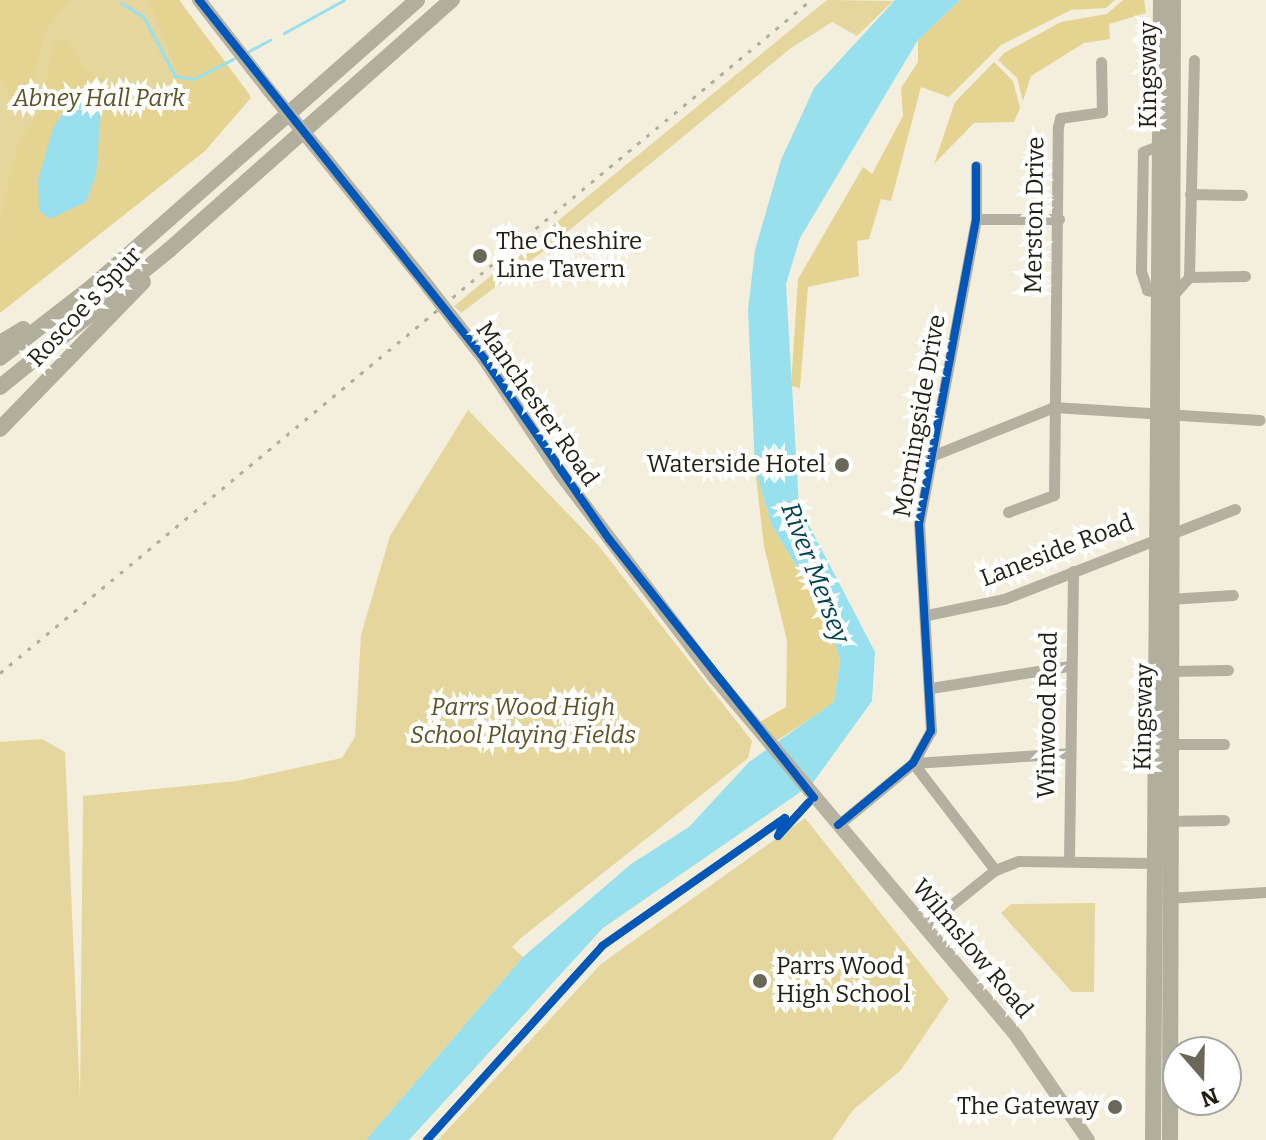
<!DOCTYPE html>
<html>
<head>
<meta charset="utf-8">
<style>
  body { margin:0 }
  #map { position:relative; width:1266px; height:1140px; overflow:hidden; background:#f4efdd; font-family:Bitter,serif }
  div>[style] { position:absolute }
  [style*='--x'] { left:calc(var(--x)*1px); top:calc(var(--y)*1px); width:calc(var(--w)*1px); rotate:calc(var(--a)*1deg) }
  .green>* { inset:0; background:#e4d69d }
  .forest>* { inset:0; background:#e5d491 }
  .water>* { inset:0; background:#98e0ee }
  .stream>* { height:3px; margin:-1.5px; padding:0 1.5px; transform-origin:1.5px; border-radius:1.5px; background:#98e0ee }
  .minor>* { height:11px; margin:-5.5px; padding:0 5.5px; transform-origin:5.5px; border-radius:5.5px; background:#b4b0a1 }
  .major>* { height:14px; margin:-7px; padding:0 7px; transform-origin:7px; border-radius:7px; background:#b8b3a1 }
  .highway>* { height:16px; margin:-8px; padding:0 8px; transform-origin:8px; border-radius:8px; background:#b2ae9c }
  .rail>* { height:3px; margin-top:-1.5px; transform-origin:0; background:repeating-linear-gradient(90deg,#b1aea0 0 4px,transparent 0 12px) }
  .major-bridge>* { height:14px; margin:-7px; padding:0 7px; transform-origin:7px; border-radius:7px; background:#b8b3a1 }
  .cycleway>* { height:8px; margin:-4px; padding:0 4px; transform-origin:4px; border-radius:4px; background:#0057b8 }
  .dots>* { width:22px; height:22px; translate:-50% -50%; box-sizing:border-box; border:4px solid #fff; border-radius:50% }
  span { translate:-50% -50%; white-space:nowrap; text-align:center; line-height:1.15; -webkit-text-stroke:8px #fff; paint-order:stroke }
  .street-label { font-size:24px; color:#211e12 }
  .park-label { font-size:24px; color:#5c5226; font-style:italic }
  .poi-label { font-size:24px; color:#211e12 }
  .left { translate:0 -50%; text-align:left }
  .right { translate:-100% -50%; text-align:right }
  .water-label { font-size:26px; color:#004251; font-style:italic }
  .north { position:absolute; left:1162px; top:1036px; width:80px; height:80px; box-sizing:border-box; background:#fff; border:2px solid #a6a5a0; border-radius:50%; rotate:160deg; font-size:22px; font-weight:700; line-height:32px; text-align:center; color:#211e12 }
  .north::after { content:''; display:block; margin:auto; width:28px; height:36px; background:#6b6759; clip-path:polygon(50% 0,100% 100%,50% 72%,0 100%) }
</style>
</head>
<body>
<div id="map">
  <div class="green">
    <i style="clip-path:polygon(0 0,179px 0,250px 95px,124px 211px,0 309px)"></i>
    <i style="clip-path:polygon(827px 0,893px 1px,857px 36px,832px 22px,791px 48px,545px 250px,461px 313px,454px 306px)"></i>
    <i style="clip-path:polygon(468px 410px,598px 545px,752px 741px,748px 758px,521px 938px,512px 947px,523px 957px,366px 1140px,0 1140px,0 742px,42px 739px,65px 752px,80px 1098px,83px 796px,237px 781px,342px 758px,355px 737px,361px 635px,390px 536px)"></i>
    <i style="clip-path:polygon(805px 818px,949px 999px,901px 1070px,853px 1110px,832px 1140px,438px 1140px,601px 964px)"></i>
    <i style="clip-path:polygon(1095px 903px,1094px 992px,1072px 992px,1001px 913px,1011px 904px)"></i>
  </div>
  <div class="forest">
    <i style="clip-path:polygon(0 0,70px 0,44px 33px,32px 91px,18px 112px,0 77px)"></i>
    <i style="clip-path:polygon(149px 0,179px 0,251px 98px,205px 151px,0 313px,1px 212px,17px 148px,41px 109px,53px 45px,66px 38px,86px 70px,140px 103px,158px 103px,179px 77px)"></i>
    <i style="clip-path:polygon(960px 0,1115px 0,1106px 8px,1071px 10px,1001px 45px,949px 97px,921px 87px,891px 201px,881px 199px,869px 239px,857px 241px,859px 276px,808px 287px,800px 388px,791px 386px,798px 279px,863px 167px,872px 174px,903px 116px,901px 88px,918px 62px,918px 40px)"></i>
    <i style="clip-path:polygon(1123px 0,1144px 0,1146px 13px,1109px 24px,1110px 39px,1084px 43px,1031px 76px,1023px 101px,1017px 78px,998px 60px,1004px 53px,1061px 22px,1107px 14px)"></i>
    <i style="clip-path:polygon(994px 62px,1013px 81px,1020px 108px,1014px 122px,974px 123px,934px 164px,955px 102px)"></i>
    <i style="clip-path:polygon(755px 469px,772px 526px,825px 613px,840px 660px,834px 703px,775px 742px,758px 723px,786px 707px,787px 641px,764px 546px)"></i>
  </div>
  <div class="water">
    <i style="clip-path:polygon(895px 0,960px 0,918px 40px,800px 238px,786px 284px,799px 506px,875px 652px,872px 701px,812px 784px,603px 928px,409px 1140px,366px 1140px,523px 957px,631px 864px,689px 827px,749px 762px,834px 702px,840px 660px,825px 613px,772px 526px,755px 469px,748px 310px,755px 250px,781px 160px,814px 88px)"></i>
    <i style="clip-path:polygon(77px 91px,93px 95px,101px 109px,96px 175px,86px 202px,50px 219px,39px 211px,38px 180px,53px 128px)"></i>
  </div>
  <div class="stream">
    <i style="--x:121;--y:3;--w:26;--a:31"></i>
    <i style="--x:143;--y:16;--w:68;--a:61.9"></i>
    <i style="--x:175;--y:76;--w:19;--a:9"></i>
    <i style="--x:194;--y:79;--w:44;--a:-27.1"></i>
    <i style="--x:284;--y:33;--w:68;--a:-28.8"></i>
    <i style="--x:249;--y:51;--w:24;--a:-28"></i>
  </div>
  <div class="minor">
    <i style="--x:1166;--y:143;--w:25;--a:159"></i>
    <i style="--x:1143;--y:152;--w:119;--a:91"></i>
    <i style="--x:1141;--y:271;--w:20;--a:72"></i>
    <i style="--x:1147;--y:290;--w:26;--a:11"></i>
    <i style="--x:1173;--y:295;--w:24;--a:-48"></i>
    <i style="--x:1189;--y:277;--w:217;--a:-88.7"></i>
    <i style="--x:1190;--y:194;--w:52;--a:1.1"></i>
    <i style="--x:976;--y:219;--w:83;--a:0"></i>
    <i style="--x:1189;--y:277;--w:56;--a:-1"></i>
    <i style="--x:929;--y:457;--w:135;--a:-21.8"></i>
    <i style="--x:1054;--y:407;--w:206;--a:3.6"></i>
    <i style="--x:1008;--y:512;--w:49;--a:-20.3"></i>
    <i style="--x:1054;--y:495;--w:368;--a:-89.4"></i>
    <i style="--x:1058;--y:127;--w:9;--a:-77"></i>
    <i style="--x:1060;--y:118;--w:42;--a:-8.1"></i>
    <i style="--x:1102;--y:112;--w:50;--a:-91.1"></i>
    <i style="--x:1168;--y:599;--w:65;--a:-3.5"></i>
    <i style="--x:927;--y:615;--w:79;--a:-11.7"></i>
    <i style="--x:1004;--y:599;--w:248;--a:-21.3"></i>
    <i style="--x:1169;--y:671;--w:59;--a:-1"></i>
    <i style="--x:931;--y:688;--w:140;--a:-9.1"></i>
    <i style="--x:1168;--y:744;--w:56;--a:0"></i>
    <i style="--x:913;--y:763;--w:157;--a:-3.6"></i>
    <i style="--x:913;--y:763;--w:135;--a:52.5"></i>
    <i style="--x:1166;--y:821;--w:58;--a:-1"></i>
    <i style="--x:838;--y:825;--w:97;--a:-39.6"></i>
    <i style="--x:913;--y:763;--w:37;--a:-61"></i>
    <i style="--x:931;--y:731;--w:207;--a:-93.3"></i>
    <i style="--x:919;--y:524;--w:310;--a:-79.4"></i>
    <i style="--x:976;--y:219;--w:53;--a:-90"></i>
    <i style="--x:1069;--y:860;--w:289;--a:-89.2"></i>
    <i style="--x:1167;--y:898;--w:99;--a:-3.5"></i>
    <i style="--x:924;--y:927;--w:91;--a:-38.8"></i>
    <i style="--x:995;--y:870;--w:26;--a:-21"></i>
    <i style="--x:1019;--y:861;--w:133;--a:0.9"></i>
  </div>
  <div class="major">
    <i style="--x:199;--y:0;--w:113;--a:52.2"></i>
    <i style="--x:323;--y:156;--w:169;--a:51.2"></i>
    <i style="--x:485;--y:360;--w:136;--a:56.4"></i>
    <i style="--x:560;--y:473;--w:258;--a:52.9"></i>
    <i style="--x:716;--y:679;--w:468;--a:49.9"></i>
    <i style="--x:1017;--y:1037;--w:125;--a:55.4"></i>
  </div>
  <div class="highway">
    <i style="--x:0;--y:343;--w:27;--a:-31"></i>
    <i style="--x:0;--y:358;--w:118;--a:-37.7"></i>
    <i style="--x:93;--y:286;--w:432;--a:-41.4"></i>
    <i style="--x:0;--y:387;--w:218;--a:-39"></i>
    <i style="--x:169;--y:250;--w:378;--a:-41.5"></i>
    <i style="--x:0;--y:429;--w:205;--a:-45.8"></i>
    <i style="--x:1153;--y:1140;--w:1140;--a:-89.6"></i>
    <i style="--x:1170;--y:1140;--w:1140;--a:-89.85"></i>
  </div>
  <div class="rail">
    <i style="--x:0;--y:673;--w:1054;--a:-39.69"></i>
  </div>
  <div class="major-bridge">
    <i style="--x:268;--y:89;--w:87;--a:50.6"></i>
    <i style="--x:429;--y:288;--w:91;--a:52.1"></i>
  </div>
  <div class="cycleway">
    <i style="--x:199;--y:0;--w:460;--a:51.5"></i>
    <i style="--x:485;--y:360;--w:218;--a:55.3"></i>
    <i style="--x:609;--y:539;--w:330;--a:51.6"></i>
    <i style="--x:838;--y:825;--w:97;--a:-39.6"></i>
    <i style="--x:913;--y:763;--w:37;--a:-61"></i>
    <i style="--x:931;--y:731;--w:207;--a:-93.3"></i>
    <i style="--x:919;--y:524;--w:310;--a:-79.4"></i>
    <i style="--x:976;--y:219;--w:53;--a:-90"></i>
    <i style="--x:427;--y:1140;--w:261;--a:-47.9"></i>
    <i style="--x:602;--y:946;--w:223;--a:-35"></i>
    <i style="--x:785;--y:818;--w:19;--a:111"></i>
    <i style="--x:778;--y:836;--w:46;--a:-47.6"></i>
  </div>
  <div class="dots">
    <i style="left:480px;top:256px;background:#6b6759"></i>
    <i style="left:842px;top:465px;background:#6b6759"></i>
    <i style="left:760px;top:981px;background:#6b6759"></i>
    <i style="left:1115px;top:1107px;background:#6b6759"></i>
  </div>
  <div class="street-label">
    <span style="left:1149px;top:75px;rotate:-90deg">Kingsway</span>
    <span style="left:1035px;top:215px;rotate:-89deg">Merston Drive</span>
    <span style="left:85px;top:307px;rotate:-47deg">Roscoe's Spur</span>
    <span style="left:537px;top:404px;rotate:55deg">Manchester Road</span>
    <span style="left:920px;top:416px;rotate:-80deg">Morningside Drive</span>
    <span style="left:1057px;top:551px;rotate:-21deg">Laneside Road</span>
    <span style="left:1048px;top:715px;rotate:-89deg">Winwood Road</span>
    <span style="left:1144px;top:717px;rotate:-89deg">Kingsway</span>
    <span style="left:972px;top:949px;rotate:50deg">Wilmslow Road</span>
  </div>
  <div class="park-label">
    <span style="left:99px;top:99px">Abney Hall Park</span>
    <span style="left:523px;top:722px">Parrs Wood High<br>School Playing Fields</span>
  </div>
  <div class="poi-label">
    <span class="left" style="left:496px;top:256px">The Cheshire<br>Line Tavern</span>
    <span class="right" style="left:826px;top:465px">Waterside Hotel</span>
    <span class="left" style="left:776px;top:981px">Parrs Wood<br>High School</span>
    <span class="right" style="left:1099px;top:1107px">The Gateway</span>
  </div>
  <div class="water-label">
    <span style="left:815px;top:573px;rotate:69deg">River Mersey</span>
  </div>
  <div class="north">N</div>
</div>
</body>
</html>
